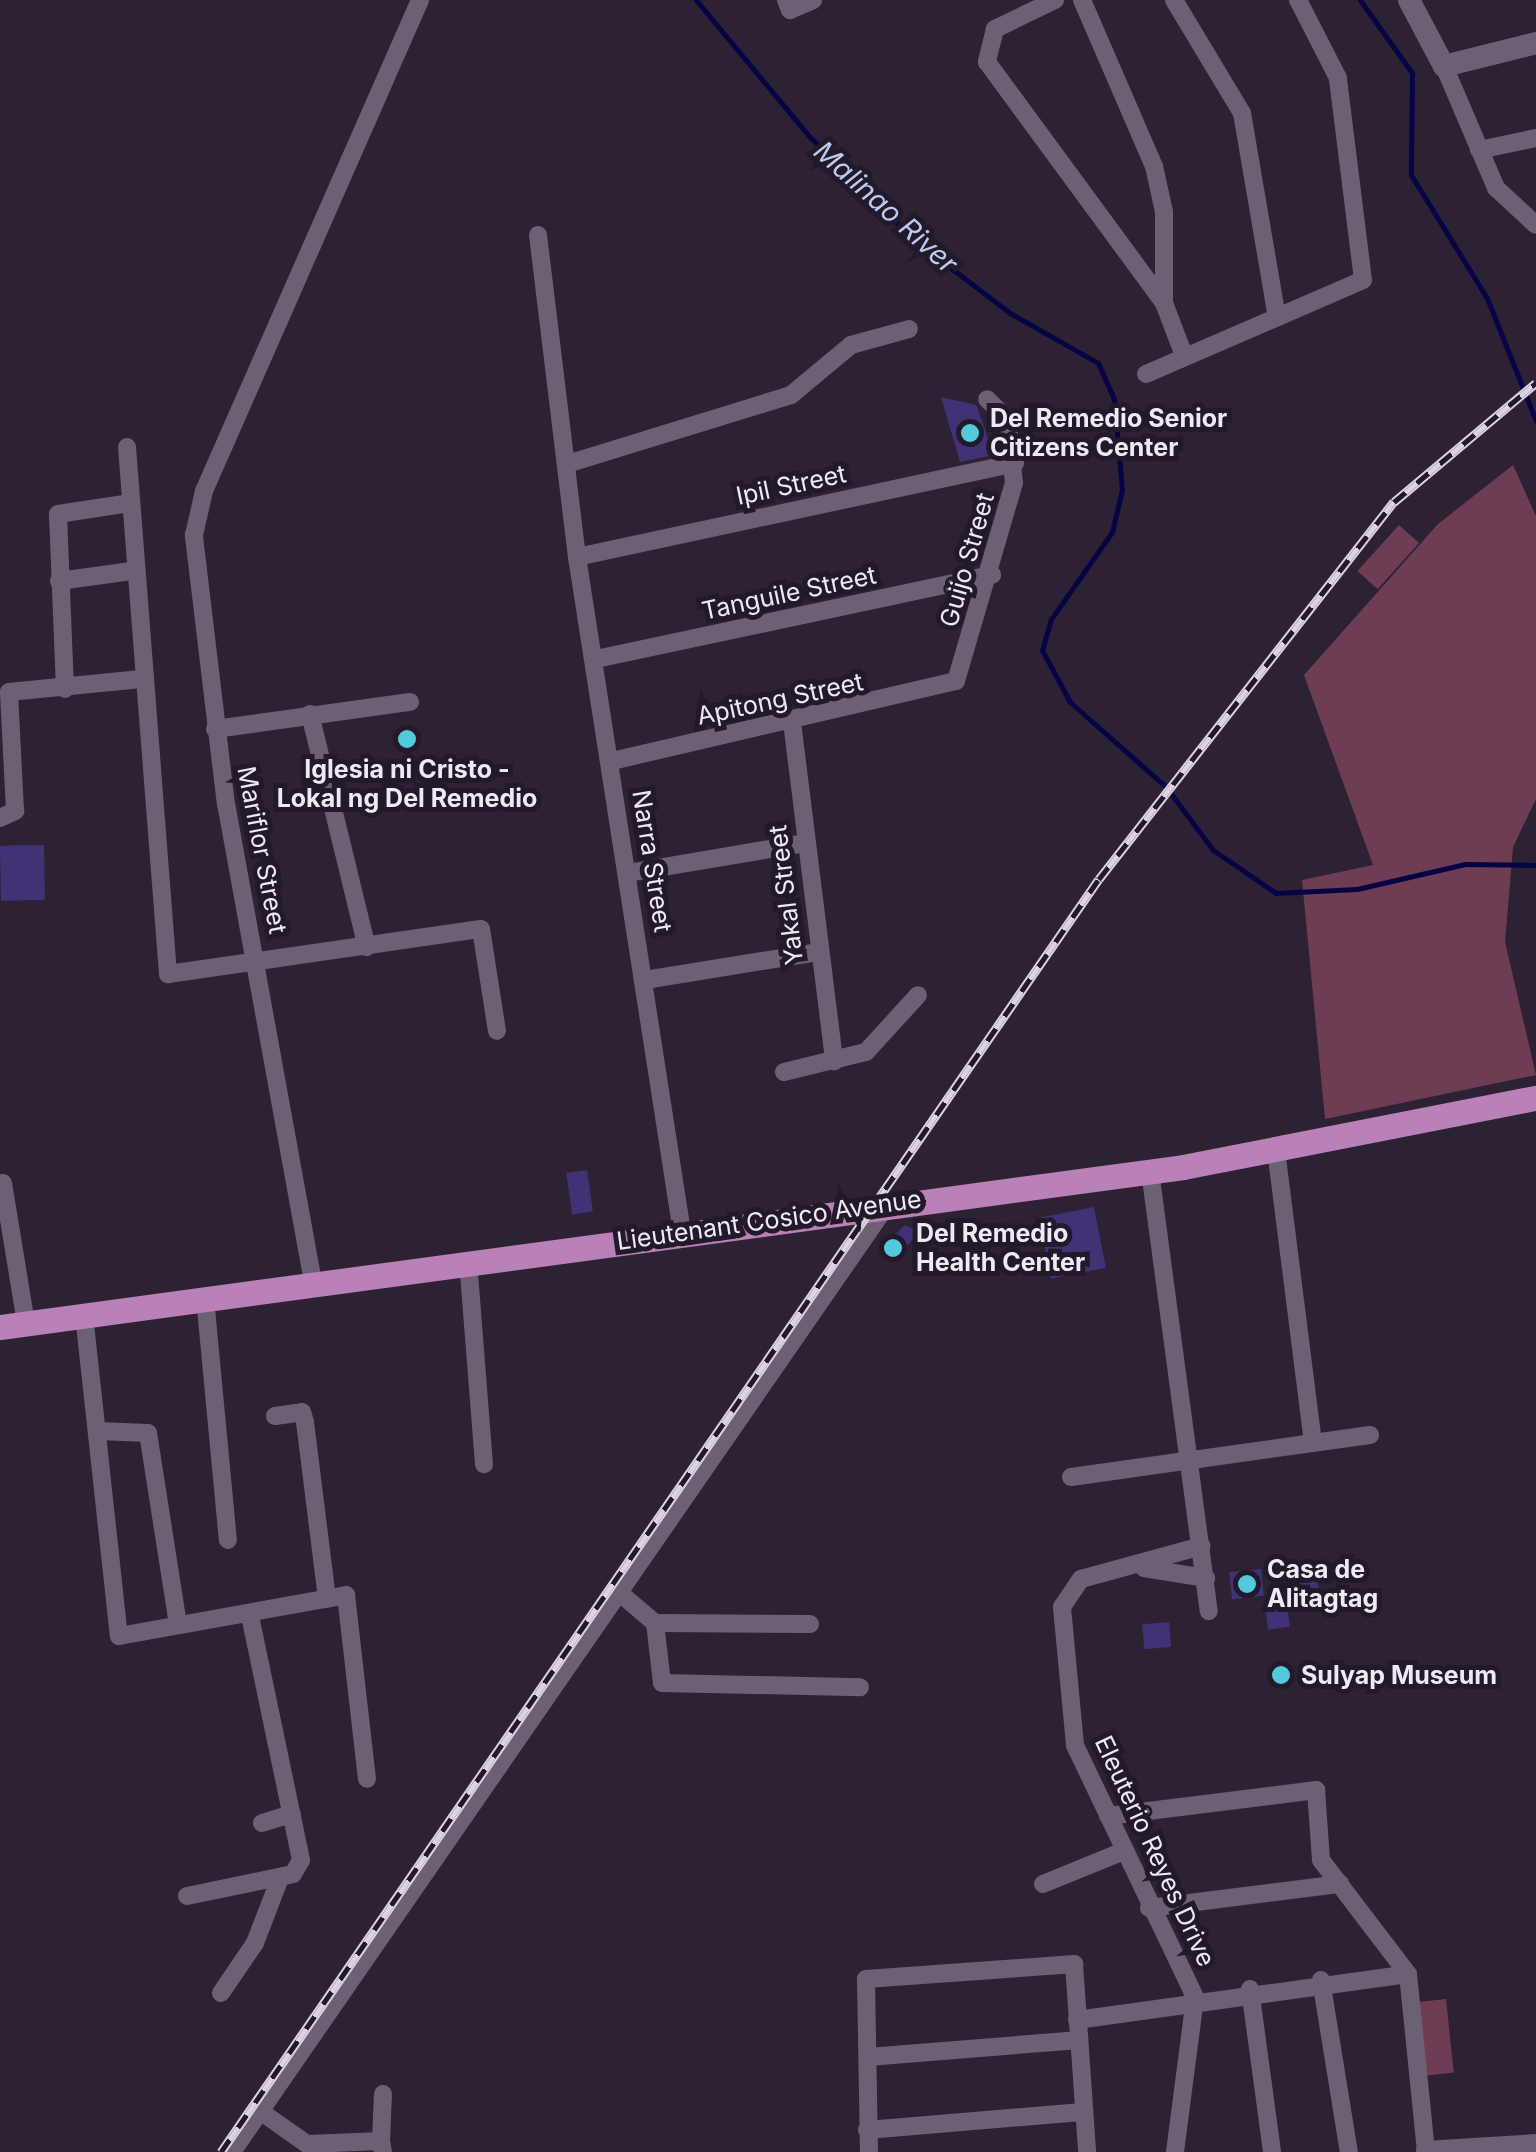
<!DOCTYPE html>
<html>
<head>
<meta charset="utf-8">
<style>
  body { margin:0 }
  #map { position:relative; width:1536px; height:2152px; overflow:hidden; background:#2c2233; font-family:Inter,sans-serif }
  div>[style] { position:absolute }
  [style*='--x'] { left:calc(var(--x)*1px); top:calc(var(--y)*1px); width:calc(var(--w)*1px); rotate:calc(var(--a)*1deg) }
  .green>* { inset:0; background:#6e3d53; transform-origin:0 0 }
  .stream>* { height:5px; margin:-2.5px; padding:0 2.5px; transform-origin:2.5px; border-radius:2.5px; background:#060444 }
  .building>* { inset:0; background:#413175; transform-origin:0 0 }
  .street>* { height:18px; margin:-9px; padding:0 9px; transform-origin:9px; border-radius:9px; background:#6c6174 }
  .secondary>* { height:22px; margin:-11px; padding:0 11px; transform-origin:11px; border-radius:11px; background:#6c6174 }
  .primary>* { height:25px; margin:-12.5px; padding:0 12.5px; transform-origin:12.5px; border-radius:12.5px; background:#b981b7 }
  .rail>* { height:9px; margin-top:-4.5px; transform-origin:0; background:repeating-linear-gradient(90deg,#221929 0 15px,#dbd3e0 0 30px); box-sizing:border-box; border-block:2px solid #dbd3e0 }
  .dots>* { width:28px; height:28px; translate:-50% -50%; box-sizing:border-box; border:5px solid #221929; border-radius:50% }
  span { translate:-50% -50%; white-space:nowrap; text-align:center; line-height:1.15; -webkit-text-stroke:10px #221929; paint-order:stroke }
  .poi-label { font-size:25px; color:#f0e9f5; font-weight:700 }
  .left { translate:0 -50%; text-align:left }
  .street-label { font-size:25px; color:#f0e9f5 }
  .water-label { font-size:28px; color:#bccaf1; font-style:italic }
</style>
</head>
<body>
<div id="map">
  <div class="green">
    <i style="clip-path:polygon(1513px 465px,1536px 516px,1536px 799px,1513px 847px,1505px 942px,1536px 1075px,1325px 1119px,1302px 880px,1373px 865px,1304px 675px,1438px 524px)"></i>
    <i style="left:1399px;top:525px;width:27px;height:62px;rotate:42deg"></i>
    <i style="left:1446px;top:1999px;width:74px;height:29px;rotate:84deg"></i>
  </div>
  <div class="stream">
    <i style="--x:696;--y:0;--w:177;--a:50.3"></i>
    <i style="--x:809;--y:136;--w:148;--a:44.7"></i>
    <i style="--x:914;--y:240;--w:121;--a:37.2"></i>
    <i style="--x:1010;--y:313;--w:101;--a:29.6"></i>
    <i style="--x:1098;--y:363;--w:39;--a:66"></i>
    <i style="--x:1114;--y:399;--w:91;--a:85"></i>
    <i style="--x:1122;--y:490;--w:43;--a:103.4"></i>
    <i style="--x:1112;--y:532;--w:106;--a:125"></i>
    <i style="--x:1051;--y:619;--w:32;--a:106"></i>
    <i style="--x:1042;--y:650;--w:59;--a:61.7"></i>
    <i style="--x:1070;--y:702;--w:128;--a:41.5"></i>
    <i style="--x:1166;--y:787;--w:79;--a:53.3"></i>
    <i style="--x:1213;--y:850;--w:76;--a:34.3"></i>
    <i style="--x:1276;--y:893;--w:81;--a:-2.8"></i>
    <i style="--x:1357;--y:889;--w:111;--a:-13"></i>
    <i style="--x:1465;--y:864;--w:71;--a:0.8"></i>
    <i style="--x:1360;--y:0;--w:90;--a:54.5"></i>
    <i style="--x:1412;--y:73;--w:102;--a:90.6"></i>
    <i style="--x:1411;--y:175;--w:145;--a:58.3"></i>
    <i style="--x:1487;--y:298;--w:132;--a:68.3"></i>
  </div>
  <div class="building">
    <i style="clip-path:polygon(941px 397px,976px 405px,994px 455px,960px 462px)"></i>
    <i style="left:44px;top:845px;width:55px;height:44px;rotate:89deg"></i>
    <i style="left:587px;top:1170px;width:42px;height:21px;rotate:82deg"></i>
    <i style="left:1094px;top:1207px;width:62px;height:56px;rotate:79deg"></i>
    <i style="clip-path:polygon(905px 1225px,919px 1232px,900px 1254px,886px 1244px)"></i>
    <i style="left:1315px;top:1563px;width:28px;height:28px;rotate:82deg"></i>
    <i style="left:1261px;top:1569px;width:27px;height:32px;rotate:84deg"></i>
    <i style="left:1287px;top:1604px;width:23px;height:22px;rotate:83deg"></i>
    <i style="left:1169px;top:1622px;width:25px;height:27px;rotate:85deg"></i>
  </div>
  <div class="street">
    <i style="--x:786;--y:0;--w:11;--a:68"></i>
    <i style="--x:790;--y:10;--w:25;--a:-23"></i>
    <i style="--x:1055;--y:0;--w:67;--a:154.2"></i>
    <i style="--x:995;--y:29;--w:34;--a:104"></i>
    <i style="--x:987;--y:62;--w:299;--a:53.7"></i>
    <i style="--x:1082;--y:0;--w:181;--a:66.6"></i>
    <i style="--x:1154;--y:166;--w:47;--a:77.7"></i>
    <i style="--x:1164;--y:212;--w:91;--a:90"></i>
    <i style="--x:1164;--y:303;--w:53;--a:69.2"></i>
    <i style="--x:1174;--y:0;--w:132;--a:59"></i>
    <i style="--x:1242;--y:113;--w:202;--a:80.3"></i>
    <i style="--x:1444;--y:66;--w:133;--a:66.9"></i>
    <i style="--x:1496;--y:188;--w:54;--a:42.8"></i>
    <i style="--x:1479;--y:150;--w:58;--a:-11.9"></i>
    <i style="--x:538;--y:235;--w:324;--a:83.1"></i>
    <i style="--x:577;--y:557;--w:683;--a:81.16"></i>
    <i style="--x:1146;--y:374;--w:236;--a:-23.4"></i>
    <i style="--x:1363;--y:280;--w:204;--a:-97.1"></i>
    <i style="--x:1338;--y:78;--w:88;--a:-117.1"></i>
    <i style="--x:127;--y:447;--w:529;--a:85.55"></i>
    <i style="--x:168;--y:974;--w:316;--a:-8.2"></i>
    <i style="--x:481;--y:929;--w:103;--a:81.1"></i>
    <i style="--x:567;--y:464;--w:234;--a:-17.1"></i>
    <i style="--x:791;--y:395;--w:78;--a:-39.8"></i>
    <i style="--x:851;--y:345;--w:60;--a:-15.4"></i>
    <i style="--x:577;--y:557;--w:448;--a:-12.1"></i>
    <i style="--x:59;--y:581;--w:73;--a:-7.9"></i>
    <i style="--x:596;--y:659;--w:405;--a:-12"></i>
    <i style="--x:65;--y:689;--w:175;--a:-92.3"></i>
    <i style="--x:58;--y:514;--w:74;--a:-8.6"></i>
    <i style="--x:310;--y:714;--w:240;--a:76.3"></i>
    <i style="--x:792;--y:722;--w:342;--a:82.9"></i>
    <i style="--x:215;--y:729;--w:197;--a:-7.9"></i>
    <i style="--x:612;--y:761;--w:353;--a:-13.1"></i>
    <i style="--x:956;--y:681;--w:206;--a:-73.7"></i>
    <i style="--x:1014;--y:483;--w:64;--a:-96.2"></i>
    <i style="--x:1007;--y:419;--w:28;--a:-135"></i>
    <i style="--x:0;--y:818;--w:17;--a:-25"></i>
    <i style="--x:15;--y:811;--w:119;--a:-92.9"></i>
    <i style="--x:9;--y:692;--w:133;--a:-5.6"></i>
    <i style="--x:628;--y:873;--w:180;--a:-9.6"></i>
    <i style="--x:645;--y:980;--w:175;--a:-9.2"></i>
    <i style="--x:784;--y:1072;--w:84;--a:-13.7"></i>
    <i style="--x:866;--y:1052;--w:77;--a:-47.6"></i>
    <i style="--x:1276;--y:1150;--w:293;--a:82.8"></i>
    <i style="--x:1150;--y:1171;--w:444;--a:82.4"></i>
    <i style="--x:3;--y:1183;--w:142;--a:80.7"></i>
    <i style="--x:468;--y:1261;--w:204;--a:85.5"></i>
    <i style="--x:313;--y:1282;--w:485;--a:-100.3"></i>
    <i style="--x:226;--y:805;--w:272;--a:-96.8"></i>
    <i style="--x:194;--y:535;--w:45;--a:-77.2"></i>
    <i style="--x:204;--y:491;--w:536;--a:-66.25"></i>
    <i style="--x:205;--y:1298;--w:243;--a:84.6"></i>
    <i style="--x:84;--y:1315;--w:323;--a:83.8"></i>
    <i style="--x:119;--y:1636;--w:231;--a:-10.2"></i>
    <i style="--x:346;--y:1595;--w:185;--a:83.5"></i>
    <i style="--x:275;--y:1416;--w:27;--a:-8"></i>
    <i style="--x:302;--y:1412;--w:10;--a:73"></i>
    <i style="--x:305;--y:1422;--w:178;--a:82.9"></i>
    <i style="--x:97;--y:1431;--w:51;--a:2.2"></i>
    <i style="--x:148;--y:1433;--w:194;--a:81.1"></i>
    <i style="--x:1071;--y:1477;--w:302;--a:-8"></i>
    <i style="--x:1144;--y:1568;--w:63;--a:9.2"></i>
    <i style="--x:615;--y:1589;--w:52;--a:40.4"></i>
    <i style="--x:655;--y:1623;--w:155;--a:0.4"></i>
    <i style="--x:655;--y:1623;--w:60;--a:83.3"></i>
    <i style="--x:662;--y:1683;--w:198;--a:1.2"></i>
    <i style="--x:1108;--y:1816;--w:210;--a:-7.1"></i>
    <i style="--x:1316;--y:1790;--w:70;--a:85.9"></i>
    <i style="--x:1321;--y:1860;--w:143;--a:52.7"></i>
    <i style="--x:1408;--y:1974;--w:179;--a:84.2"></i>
    <i style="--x:262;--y:1823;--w:31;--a:-17"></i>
    <i style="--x:1043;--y:1884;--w:87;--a:-22.2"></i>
    <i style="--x:187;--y:1896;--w:108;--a:-11.7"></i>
    <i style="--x:293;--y:1874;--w:16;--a:-60"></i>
    <i style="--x:301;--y:1860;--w:250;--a:-101.8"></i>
    <i style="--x:1149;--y:1908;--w:193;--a:-7.2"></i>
    <i style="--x:1321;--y:1980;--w:174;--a:80.8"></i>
    <i style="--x:1250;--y:1989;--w:164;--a:82.3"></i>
    <i style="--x:221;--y:1993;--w:60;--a:-55.8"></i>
    <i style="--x:255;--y:1943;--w:70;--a:-69"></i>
    <i style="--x:1077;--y:2020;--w:334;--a:-7.9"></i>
    <i style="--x:868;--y:2057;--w:212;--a:-4.6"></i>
    <i style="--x:260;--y:2111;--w:57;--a:35.1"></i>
    <i style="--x:307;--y:2144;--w:74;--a:-2.3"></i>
    <i style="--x:381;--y:2141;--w:11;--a:80"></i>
    <i style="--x:867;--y:2130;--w:216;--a:-4.8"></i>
    <i style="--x:381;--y:2141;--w:47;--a:-87.6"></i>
    <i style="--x:1425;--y:2150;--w:111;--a:-3.6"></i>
    <i style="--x:232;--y:2152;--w:1151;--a:-55.33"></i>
    <i style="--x:869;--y:2152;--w:173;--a:-91"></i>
    <i style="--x:866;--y:1979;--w:209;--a:-4.1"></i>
    <i style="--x:1074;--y:1964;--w:188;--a:86"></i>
    <i style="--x:1175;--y:2152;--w:156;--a:-82.6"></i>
    <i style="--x:1195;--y:1997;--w:279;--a:-115.5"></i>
    <i style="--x:1075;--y:1745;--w:139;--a:-95.4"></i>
    <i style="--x:1062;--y:1607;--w:34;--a:-56"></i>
    <i style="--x:1081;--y:1579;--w:125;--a:-15.3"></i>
  </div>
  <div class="secondary">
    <i style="--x:1409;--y:0;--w:75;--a:62.1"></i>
    <i style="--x:1444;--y:66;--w:95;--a:-14"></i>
  </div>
  <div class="primary">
    <i style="--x:0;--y:1327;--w:1194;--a:-7.7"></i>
    <i style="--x:1183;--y:1167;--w:360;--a:-11.1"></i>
  </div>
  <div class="rail">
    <i style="--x:221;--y:2152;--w:1546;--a:-55.41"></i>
    <i style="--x:1099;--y:879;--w:479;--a:-52"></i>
    <i style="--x:1394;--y:502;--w:185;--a:-40"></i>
  </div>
  <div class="dots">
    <i style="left:970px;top:433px;background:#53cadc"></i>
    <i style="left:407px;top:739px;background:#53cadc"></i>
    <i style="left:893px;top:1248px;background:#53cadc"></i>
    <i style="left:1247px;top:1584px;background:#53cadc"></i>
    <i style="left:1281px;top:1675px;background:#53cadc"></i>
  </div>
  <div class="poi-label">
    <span class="left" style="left:990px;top:433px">Del Remedio Senior<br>Citizens Center</span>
    <span style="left:407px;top:784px">Iglesia ni Cristo -<br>Lokal ng Del Remedio</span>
    <span class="left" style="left:916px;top:1248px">Del Remedio<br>Health Center</span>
    <span class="left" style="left:1267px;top:1584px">Casa de<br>Alitagtag</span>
    <span class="left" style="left:1301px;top:1675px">Sulyap Museum</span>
  </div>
  <div class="street-label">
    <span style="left:791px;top:485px;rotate:-12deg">Ipil Street</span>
    <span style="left:967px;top:560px;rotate:-74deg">Guijo Street</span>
    <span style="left:789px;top:593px;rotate:-12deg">Tanguile Street</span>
    <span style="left:780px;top:699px;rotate:-12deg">Apitong Street</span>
    <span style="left:262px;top:850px;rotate:79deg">Mariflor Street</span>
    <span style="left:652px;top:861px;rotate:81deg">Narra Street</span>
    <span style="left:786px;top:895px;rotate:-97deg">Yakal Street</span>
    <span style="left:769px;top:1220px;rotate:-8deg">Lieutenant Cosico Avenue</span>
    <span style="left:1155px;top:1851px;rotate:65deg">Eleuterio Reyes Drive</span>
  </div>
  <div class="water-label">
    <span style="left:886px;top:207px;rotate:42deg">Malinao River</span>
  </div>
</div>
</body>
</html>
